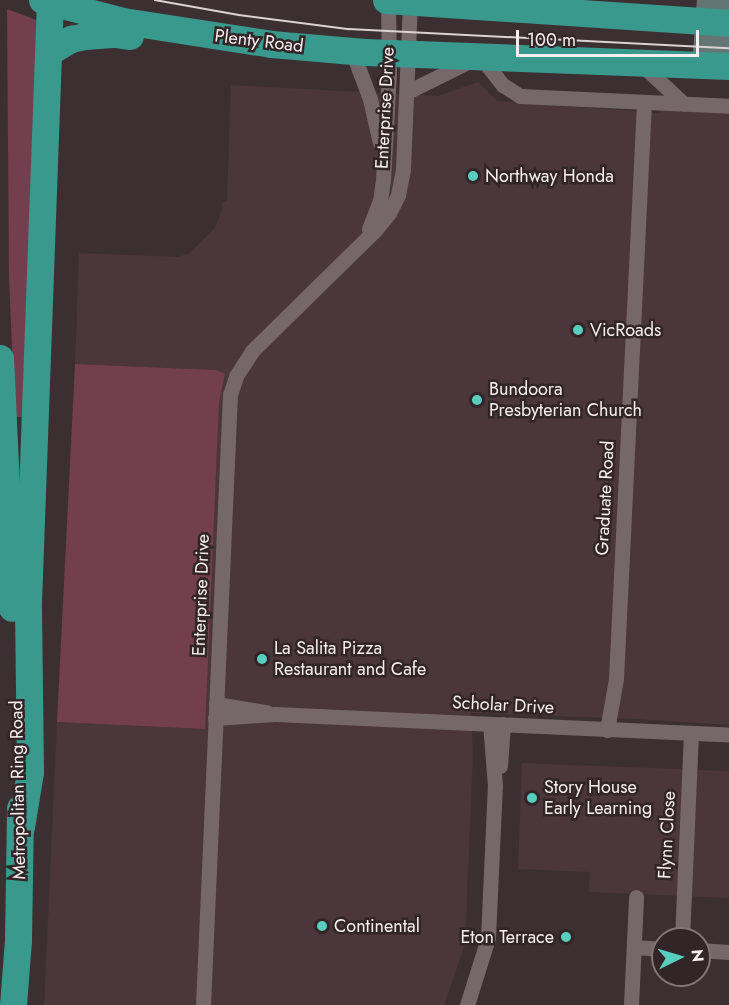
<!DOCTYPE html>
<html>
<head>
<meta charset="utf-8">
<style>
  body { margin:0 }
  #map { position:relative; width:729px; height:1005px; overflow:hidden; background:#3c2f32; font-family:Jost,sans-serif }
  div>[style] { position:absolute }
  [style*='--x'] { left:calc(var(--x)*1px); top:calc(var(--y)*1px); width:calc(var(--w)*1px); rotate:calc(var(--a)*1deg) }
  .built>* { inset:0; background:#4a363b }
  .green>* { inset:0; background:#733f4e }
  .street>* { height:15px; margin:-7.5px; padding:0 7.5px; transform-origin:7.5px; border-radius:7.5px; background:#76676a }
  .secondary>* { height:21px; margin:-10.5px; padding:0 10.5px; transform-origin:10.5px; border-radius:10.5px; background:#647674 }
  .highway>* { height:27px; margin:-13.5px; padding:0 13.5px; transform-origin:13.5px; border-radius:13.5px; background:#39998d }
  .tram>* { height:1.5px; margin:-0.75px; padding:0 0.75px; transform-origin:0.75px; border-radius:0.75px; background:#dbd2d4 }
  .dots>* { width:16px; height:16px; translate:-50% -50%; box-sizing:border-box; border:3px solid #322528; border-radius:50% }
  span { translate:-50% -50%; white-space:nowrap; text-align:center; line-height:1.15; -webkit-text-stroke:5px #322528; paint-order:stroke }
  .street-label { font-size:18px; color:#f7eef0 }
  .poi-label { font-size:18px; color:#f7eef0 }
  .left { translate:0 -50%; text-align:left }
  .right { translate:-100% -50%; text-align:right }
  .north { position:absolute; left:651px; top:927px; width:60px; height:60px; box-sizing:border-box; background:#322528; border:2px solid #817578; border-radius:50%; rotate:85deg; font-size:16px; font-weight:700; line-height:24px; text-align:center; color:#f7eef0 }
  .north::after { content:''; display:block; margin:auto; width:21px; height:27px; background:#59cebf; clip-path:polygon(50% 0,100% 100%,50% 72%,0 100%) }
  .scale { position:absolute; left:516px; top:30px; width:183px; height:27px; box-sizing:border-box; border:3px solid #f7eef0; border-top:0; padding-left:8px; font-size:18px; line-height:21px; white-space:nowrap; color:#f7eef0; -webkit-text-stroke:4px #322528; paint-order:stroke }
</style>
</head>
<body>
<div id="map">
  <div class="built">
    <i style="clip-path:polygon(478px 82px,497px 101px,660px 113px,660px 109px,729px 109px,729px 725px,636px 719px,471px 713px,473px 753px,465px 945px,444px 1005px,44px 1005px,57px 722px,204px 729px,219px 403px,225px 375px,216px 370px,75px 364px,79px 253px,178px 257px,190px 253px,214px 229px,222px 211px,222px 202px,227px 202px,231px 85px,438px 96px)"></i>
    <i style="clip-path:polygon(522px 763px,729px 771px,729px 898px,589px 892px,590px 872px,518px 869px)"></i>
  </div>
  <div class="green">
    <i style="clip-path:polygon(7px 9px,42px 22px,27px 417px,15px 417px,9px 277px)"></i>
    <i style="clip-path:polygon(75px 364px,216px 370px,225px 374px,219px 403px,205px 729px,57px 722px)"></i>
  </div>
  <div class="street">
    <i style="--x:352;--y:51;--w:51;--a:69.4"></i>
    <i style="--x:370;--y:99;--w:45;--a:77.2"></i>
    <i style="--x:642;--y:65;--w:57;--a:42.9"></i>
    <i style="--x:407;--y:92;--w:81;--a:-26.3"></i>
    <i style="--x:480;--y:56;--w:37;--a:52"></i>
    <i style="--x:503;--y:85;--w:20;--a:33"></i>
    <i style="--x:520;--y:96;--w:209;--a:2.7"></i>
    <i style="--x:369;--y:229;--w:30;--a:-69"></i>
    <i style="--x:380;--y:201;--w:21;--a:-82"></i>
    <i style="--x:383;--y:180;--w:106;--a:-86.8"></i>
    <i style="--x:389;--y:74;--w:74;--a:-90.8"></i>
    <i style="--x:216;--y:704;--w:51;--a:9.1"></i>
    <i style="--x:215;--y:718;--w:60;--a:-3.8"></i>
    <i style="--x:275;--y:714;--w:454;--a:2.6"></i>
    <i style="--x:607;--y:730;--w:52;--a:-80"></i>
    <i style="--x:616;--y:679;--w:577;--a:-87.22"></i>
    <i style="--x:500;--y:766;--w:42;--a:-85.9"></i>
    <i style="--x:682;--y:939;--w:205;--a:-87.5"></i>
    <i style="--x:634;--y:947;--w:29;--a:4"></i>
    <i style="--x:699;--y:950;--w:30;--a:4"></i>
    <i style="--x:203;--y:1005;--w:611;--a:-87.47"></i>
    <i style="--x:230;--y:395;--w:20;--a:-72"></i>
    <i style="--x:236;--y:376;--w:30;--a:-57"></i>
    <i style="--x:252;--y:351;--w:174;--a:-44.5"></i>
    <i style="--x:376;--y:229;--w:21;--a:-51"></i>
    <i style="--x:389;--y:213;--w:20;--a:-63"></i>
    <i style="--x:398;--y:195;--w:26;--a:-79"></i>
    <i style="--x:403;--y:169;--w:168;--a:-87.6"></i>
    <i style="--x:467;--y:1005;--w:70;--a:-72.6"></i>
    <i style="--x:488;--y:938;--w:152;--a:-87.4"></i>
    <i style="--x:495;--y:786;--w:62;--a:-94.6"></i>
    <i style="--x:631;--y:1005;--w:108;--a:-87.3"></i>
  </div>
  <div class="secondary">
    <i style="--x:702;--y:66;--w:66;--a:-85.7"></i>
    <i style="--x:720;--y:66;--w:66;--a:-87.4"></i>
  </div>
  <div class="highway">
    <i style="--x:42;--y:0;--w:84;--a:14.5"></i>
    <i style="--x:123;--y:21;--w:150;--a:8.8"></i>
    <i style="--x:271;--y:44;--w:94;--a:4.9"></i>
    <i style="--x:365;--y:52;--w:364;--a:2.2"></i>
    <i style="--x:386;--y:0;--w:344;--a:3.8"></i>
    <i style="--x:49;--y:52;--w:26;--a:-31"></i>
    <i style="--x:71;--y:39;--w:14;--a:-12"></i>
    <i style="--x:85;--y:36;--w:30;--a:-4"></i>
    <i style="--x:115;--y:34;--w:15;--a:8"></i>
    <i style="--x:0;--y:358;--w:250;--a:87.3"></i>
    <i style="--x:21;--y:827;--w:56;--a:-80.7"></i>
    <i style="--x:30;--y:772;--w:170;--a:-90.7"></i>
    <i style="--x:28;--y:602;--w:602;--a:-87.91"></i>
    <i style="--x:13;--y:1005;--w:65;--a:-85.6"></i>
    <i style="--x:18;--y:940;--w:132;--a:-89.1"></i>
  </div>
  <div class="tram">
    <i style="--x:155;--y:0;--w:85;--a:10.1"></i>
    <i style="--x:239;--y:15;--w:111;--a:7.3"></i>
    <i style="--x:349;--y:29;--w:380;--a:2.9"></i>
  </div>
  <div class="dots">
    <i style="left:473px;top:176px;background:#59cebf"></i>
    <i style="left:578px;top:330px;background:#59cebf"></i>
    <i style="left:477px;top:400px;background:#59cebf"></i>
    <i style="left:262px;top:659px;background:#59cebf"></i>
    <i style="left:532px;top:798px;background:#59cebf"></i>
    <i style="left:322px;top:926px;background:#59cebf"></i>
    <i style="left:566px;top:937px;background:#59cebf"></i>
  </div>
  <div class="street-label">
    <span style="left:259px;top:41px;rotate:7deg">Plenty Road</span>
    <span style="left:385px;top:108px;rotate:-87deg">Enterprise Drive</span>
    <span style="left:605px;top:498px;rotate:-87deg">Graduate Road</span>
    <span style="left:201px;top:595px;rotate:-88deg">Enterprise Drive</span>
    <span style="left:503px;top:705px;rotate:3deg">Scholar Drive</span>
    <span style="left:18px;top:790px;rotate:-91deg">Metropolitan Ring Road</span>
    <span style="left:667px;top:835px;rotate:-87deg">Flynn Close</span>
  </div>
  <div class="poi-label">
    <span class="left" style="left:485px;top:176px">Northway Honda</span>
    <span class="left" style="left:590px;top:330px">VicRoads</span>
    <span class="left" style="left:489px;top:400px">Bundoora<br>Presbyterian Church</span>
    <span class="left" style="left:274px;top:659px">La Salita Pizza<br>Restaurant and Cafe</span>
    <span class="left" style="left:544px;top:798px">Story House<br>Early Learning</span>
    <span class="left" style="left:334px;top:926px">Continental</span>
    <span class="right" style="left:554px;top:937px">Eton Terrace</span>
  </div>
  <div class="north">N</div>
  <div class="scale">100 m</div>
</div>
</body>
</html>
